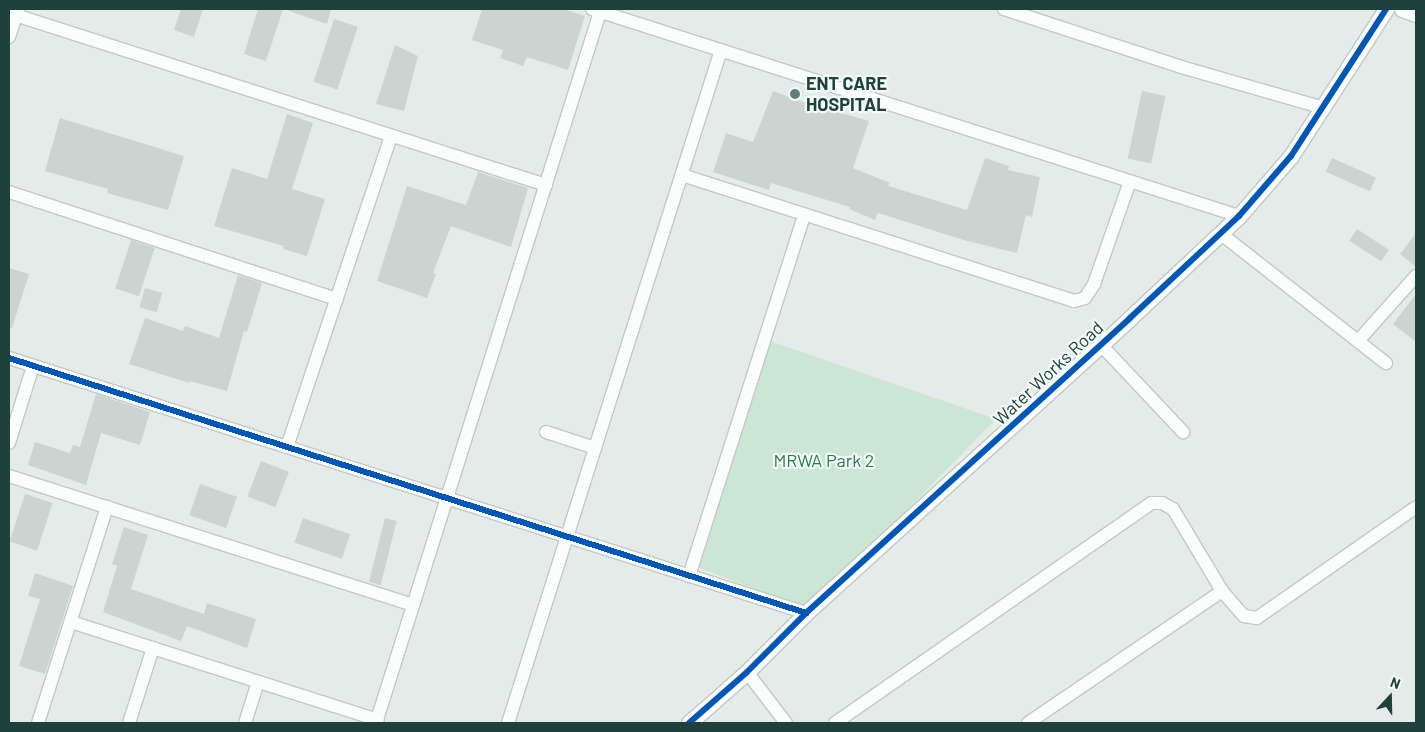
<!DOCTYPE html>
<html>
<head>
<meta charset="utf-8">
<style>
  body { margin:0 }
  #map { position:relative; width:1425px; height:732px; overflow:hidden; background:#e5ebe8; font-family:Barlow,sans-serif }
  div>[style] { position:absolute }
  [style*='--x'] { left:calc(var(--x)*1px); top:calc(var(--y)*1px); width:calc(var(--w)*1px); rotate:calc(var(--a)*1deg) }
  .green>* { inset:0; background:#cce6d6 }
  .building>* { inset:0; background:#ccd4d1; transform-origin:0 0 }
  .roads { filter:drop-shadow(1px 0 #c2c8c6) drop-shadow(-1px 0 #c2c8c6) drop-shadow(0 1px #c2c8c6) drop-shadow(0 -1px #c2c8c6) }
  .minor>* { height:12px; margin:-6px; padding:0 6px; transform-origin:6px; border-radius:6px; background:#fbfcfc }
  .tertiary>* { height:15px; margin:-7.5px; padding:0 7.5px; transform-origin:7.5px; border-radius:7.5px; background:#fbfcfc }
  .cycleway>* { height:6px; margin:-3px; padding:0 3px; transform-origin:3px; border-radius:3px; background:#0057b8 }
  .dots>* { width:14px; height:14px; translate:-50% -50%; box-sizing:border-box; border:2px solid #f3faf7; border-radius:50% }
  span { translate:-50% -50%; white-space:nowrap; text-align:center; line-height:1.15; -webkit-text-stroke:4.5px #f3faf7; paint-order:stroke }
  .poi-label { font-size:18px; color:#1f413b; font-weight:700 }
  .left { translate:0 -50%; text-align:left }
  .street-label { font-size:18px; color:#1f413b }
  .park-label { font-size:18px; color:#257d4f }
  .frame { position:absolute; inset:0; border:10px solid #1f413b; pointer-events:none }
  .north { position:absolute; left:1365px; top:672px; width:50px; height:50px; -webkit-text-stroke:4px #f3faf7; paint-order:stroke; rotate:21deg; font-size:14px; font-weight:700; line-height:20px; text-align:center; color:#1f413b }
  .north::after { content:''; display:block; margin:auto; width:18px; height:22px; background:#1f413b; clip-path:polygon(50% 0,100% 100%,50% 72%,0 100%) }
</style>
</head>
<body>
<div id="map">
  <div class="green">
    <i style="clip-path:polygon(764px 339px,996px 419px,809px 610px,692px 565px)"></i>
  </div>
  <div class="building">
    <i style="clip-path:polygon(181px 9px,203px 9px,194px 37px,174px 30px)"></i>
    <i style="clip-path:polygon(258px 9px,283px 9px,266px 61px,244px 54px)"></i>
    <i style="clip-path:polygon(289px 9px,331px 9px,327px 24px,289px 11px)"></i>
    <i style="clip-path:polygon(482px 9px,563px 9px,585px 16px,568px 70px,527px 57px,523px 66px,500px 58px,503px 50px,472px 40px)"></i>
    <i style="left:334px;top:19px;width:25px;height:66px;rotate:18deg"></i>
    <i style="clip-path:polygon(395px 45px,418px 56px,404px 111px,376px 104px)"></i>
    <i style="clip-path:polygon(773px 91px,806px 103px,869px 121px,853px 168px,890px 183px,888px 186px,967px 210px,985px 158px,1009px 166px,1008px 170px,1040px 177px,1032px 217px,1026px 215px,1017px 253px,967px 241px,878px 213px,875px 220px,849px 209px,850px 207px,771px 183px,769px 190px,713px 172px,726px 133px,753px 142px)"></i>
    <i style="left:1142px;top:91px;width:24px;height:69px;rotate:12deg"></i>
    <i style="clip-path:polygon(287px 114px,313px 123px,292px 189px,325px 199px,307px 256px,283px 249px,284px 246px,214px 226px,232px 168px,267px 179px)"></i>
    <i style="clip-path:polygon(60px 118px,184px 156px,168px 210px,107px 193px,108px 189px,45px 171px)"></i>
    <i style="left:1332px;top:158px;width:48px;height:15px;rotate:24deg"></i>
    <i style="clip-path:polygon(478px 172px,528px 188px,511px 247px,451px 226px,433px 273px,436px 274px,427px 298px,377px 281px,407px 186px,466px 205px)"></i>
    <i style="left:1357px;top:229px;width:38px;height:14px;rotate:33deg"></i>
    <i style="clip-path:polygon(1416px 233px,1416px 267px,1400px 254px)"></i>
    <i style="left:131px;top:240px;width:25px;height:51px;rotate:18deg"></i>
    <i style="clip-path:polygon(9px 268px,29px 274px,12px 328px,9px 328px)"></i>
    <i style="clip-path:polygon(238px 275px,262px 283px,247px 332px,244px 331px,227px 391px,190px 381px,189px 383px,129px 364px,145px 318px,183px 331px,185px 326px,219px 338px)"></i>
    <i style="left:145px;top:288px;width:18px;height:20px;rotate:16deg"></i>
    <i style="clip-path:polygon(1416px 294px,1416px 342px,1393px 324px)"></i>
    <i style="clip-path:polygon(96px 394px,150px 412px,140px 445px,101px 433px,86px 485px,28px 465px,35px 442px,70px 453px,73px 445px,80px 447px)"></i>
    <i style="left:261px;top:461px;width:30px;height:38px;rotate:21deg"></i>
    <i style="left:200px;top:484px;width:39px;height:33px;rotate:19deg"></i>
    <i style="left:25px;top:494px;width:29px;height:50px;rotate:18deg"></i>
    <i style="left:303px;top:518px;width:50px;height:26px;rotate:19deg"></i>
    <i style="left:385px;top:518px;width:12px;height:66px;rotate:14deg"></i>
    <i style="clip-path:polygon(124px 527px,148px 535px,131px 589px,204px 614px,207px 603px,256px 619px,247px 648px,187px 626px,181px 641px,103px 612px,117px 566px,112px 564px)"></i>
    <i style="clip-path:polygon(35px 573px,73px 586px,45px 674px,19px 666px,40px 599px,28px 596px)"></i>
  </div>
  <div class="roads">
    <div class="minor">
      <i style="--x:592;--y:9;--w:679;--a:17.74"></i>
      <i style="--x:1004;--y:9;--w:186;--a:18.1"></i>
      <i style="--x:1181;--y:67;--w:149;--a:16"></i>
      <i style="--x:9;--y:13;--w:564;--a:17.76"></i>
      <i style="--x:9;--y:37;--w:29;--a:-72"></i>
      <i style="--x:682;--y:175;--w:412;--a:17.8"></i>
      <i style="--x:1074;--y:301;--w:11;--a:-15"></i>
      <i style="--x:1085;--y:298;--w:17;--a:-57"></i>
      <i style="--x:1094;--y:284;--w:109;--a:-70.7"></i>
      <i style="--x:9;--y:192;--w:345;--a:18.1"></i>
      <i style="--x:1220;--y:233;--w:211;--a:38.1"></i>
      <i style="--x:1358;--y:341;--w:87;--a:-48.3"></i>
      <i style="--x:1101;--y:345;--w:120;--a:46.7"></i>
      <i style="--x:9;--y:358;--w:837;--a:17.74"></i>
      <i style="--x:546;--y:432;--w:52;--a:18.1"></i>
      <i style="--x:9;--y:443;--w:81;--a:-72.7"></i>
      <i style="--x:287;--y:447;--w:328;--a:-71.5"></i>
      <i style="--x:9;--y:476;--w:424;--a:17.7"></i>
      <i style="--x:689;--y:576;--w:379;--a:-72.3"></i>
      <i style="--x:71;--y:622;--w:322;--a:17.7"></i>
      <i style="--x:747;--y:672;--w:64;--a:52.6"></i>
      <i style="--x:38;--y:723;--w:227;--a:-72.3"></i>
      <i style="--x:129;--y:723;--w:79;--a:-72.3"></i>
      <i style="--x:245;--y:723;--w:43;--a:-72.4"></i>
      <i style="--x:376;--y:723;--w:749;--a:-72.51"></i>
      <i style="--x:508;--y:723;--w:706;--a:-72.44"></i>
      <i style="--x:835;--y:723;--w:385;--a:-34.8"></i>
      <i style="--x:1151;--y:503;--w:11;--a:0"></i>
      <i style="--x:1162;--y:503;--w:13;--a:29"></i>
      <i style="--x:1173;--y:509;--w:96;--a:59.1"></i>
      <i style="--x:1222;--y:591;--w:33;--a:49"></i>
      <i style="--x:1244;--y:616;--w:13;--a:9"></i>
      <i style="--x:1257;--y:618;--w:194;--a:-34.9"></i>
      <i style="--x:1028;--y:723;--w:235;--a:-34.2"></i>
    </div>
    <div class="tertiary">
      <i style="--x:1402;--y:9;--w:15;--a:20"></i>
      <i style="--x:689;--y:723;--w:77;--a:-41.3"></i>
      <i style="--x:747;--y:672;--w:83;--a:-45"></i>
      <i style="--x:806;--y:613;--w:438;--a:-42.3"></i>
      <i style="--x:1130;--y:318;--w:149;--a:-43.1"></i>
      <i style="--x:1239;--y:216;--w:79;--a:-49.1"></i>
      <i style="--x:1291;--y:156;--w:175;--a:-57.1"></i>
    </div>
  </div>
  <div class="cycleway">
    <i style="--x:9;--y:358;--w:837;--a:17.74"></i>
    <i style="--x:689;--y:723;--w:77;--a:-41.3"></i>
    <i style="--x:747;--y:672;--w:83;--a:-45"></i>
    <i style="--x:806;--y:613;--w:438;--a:-42.3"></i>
    <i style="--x:1130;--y:318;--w:149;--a:-43.1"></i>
    <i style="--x:1239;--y:216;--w:79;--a:-49.1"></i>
    <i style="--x:1291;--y:156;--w:175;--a:-57.1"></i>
  </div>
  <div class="dots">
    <i style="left:795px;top:94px;background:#647c78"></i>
  </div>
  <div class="poi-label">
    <span class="left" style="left:806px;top:94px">ENT CARE<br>HOSPITAL</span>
  </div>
  <div class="street-label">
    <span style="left:1048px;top:373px;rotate:-43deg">Water Works Road</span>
  </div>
  <div class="park-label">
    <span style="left:824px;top:460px">MRWA Park 2</span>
  </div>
  <div class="frame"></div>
  <div class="north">N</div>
</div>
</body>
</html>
